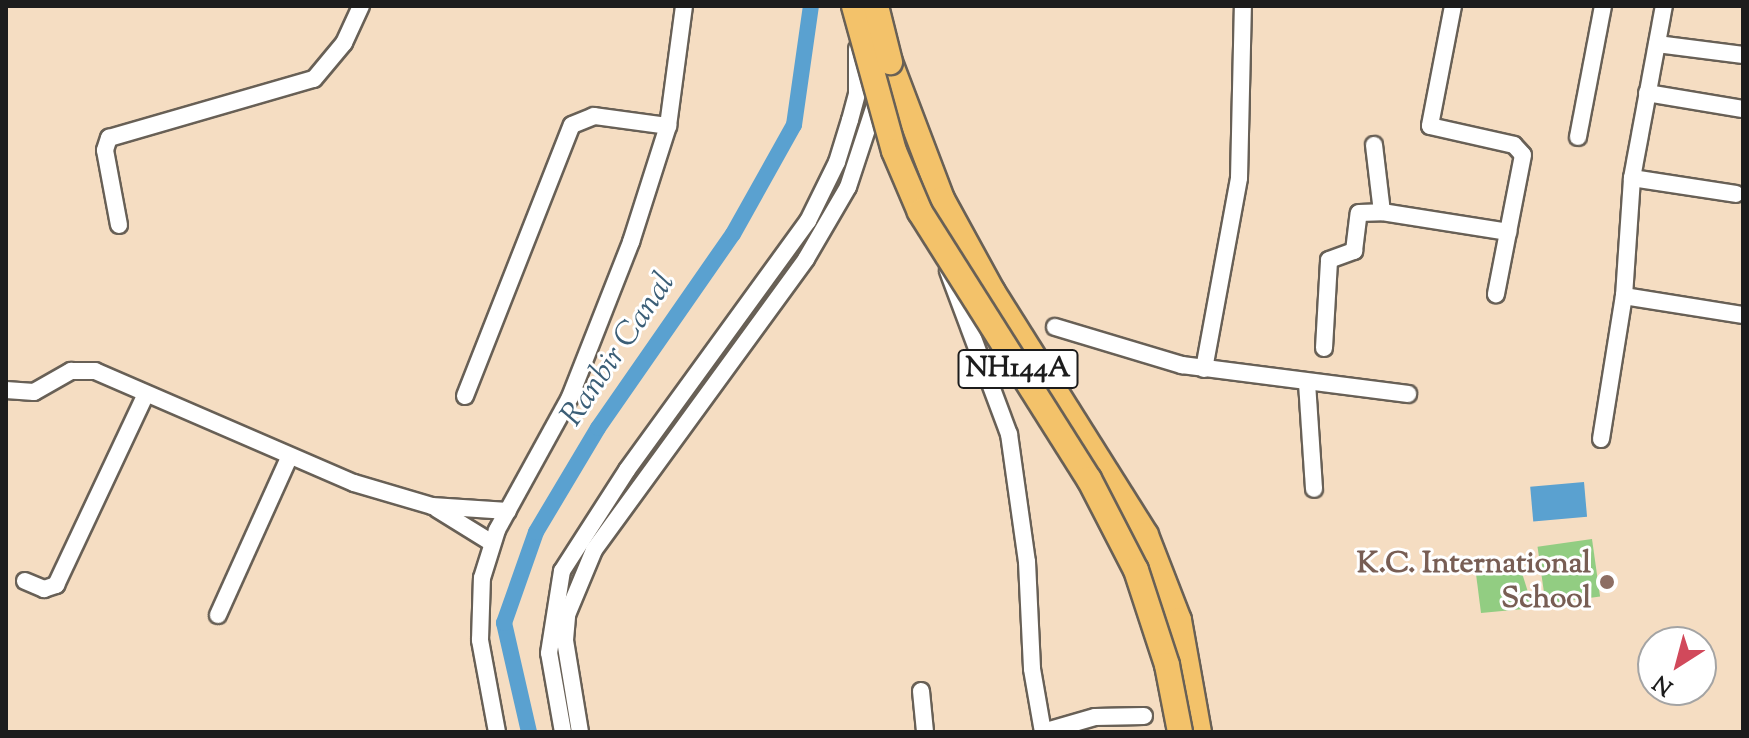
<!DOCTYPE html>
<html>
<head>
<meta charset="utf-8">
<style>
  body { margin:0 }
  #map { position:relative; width:1749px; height:738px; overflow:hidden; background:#f5ddc2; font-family:"Sorts Mill Goudy",serif }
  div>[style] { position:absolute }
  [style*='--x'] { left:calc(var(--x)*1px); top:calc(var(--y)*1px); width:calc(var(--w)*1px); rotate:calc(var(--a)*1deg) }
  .green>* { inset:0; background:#92cd82; transform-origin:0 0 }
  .water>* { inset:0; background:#5aa1d0; transform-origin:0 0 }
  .canal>* { height:16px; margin:-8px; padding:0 8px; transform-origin:8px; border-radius:8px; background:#5aa1d0 }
  .roads { filter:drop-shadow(2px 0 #686056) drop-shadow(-2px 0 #686056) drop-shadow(0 2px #686056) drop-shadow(0 -2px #686056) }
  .minor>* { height:16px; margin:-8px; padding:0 8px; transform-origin:8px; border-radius:8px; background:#fff }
  .highway>* { height:24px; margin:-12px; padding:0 12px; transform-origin:12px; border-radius:12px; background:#f3c26a }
  .bridges { filter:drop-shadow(2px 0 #686056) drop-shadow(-2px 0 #686056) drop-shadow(0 2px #686056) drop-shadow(0 -2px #686056) }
  .highway-bridge>* { height:24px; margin:-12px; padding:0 12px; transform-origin:12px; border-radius:12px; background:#f3c26a }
  .dots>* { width:22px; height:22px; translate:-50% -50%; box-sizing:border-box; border:4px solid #fff; border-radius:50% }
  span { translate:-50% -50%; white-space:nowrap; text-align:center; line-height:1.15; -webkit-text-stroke:6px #fff; paint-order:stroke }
  .shield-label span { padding:2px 6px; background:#fff; border:2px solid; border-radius:6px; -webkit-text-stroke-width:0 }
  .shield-label { font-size:28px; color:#1c1c1c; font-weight:700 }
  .education-label { font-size:30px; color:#785e54; font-weight:700 }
  .right { translate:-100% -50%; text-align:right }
  .water-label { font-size:32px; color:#3b5e76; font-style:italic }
  .frame { position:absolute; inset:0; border:8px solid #1c1c1c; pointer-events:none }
  .north { position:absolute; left:1637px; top:626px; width:80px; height:80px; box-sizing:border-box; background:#fff; border:2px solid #a4a4a4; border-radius:50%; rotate:216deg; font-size:22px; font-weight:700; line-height:32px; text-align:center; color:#1c1c1c }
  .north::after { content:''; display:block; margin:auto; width:28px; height:36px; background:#d1495b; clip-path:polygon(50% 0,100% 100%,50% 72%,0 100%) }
</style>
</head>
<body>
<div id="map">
  <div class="green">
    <i style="left:1592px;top:539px;width:58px;height:55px;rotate:82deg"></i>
    <i style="clip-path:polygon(1521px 570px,1533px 608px,1481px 613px,1476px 574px)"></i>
  </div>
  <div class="water">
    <i style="left:1584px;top:482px;width:35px;height:54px;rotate:85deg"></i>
  </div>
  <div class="canal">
    <i style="--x:529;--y:732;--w:112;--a:-102.9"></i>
    <i style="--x:504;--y:623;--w:96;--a:-70.6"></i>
    <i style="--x:536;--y:532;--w:121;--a:-59.2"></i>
    <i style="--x:598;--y:428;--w:236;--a:-55.2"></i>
    <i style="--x:733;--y:234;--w:125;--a:-60.8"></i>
    <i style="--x:794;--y:125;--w:120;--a:-81.9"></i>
  </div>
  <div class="roads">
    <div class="minor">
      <i style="--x:1453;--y:6;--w:122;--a:100.9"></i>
      <i style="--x:1430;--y:126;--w:86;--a:12.7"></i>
      <i style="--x:1514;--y:145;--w:13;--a:48"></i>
      <i style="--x:1523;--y:155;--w:142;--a:101"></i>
      <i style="--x:1657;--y:44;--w:87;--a:7.3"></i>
      <i style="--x:1647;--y:93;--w:97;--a:9.5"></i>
      <i style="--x:1578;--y:137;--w:133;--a:-79.2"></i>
      <i style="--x:1374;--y:145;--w:67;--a:83.2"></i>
      <i style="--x:1632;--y:178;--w:105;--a:8.7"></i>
      <i style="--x:119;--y:225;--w:76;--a:-100.6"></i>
      <i style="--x:105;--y:150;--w:13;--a:-72"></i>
      <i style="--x:109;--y:138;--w:213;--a:-16.1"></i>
      <i style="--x:314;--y:79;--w:47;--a:-50.2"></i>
      <i style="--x:344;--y:43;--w:41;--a:-65.3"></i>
      <i style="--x:948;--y:271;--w:174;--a:69.5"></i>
      <i style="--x:1009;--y:434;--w:129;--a:82"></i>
      <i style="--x:1027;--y:562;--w:107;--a:87.3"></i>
      <i style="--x:1032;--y:669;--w:64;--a:80.1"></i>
      <i style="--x:1624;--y:296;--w:121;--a:9.1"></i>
      <i style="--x:1055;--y:327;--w:133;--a:16.7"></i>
      <i style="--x:1182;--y:365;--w:228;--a:7.3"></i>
      <i style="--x:1324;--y:348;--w:88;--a:-86.7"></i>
      <i style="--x:1329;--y:260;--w:27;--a:-20"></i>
      <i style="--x:1354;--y:251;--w:38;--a:-83"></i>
      <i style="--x:1359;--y:213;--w:23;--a:-2"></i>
      <i style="--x:1382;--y:212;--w:128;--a:9"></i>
      <i style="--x:1204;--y:369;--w:194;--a:-79.6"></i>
      <i style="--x:1239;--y:178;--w:172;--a:-88.7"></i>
      <i style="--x:1307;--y:383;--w:106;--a:86.2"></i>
      <i style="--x:6;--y:390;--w:28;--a:4"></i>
      <i style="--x:34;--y:392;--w:43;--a:-29.6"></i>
      <i style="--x:71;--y:371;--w:24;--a:0"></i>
      <i style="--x:95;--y:371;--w:282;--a:23.4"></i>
      <i style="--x:354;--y:483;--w:81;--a:16.4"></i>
      <i style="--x:432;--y:506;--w:76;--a:3.8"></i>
      <i style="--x:465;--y:396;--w:291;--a:-68.5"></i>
      <i style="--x:572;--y:125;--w:24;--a:-22"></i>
      <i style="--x:594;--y:116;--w:75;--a:7.7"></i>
      <i style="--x:1601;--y:439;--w:145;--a:-80.9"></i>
      <i style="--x:1624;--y:296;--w:118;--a:-86.1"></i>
      <i style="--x:1632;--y:178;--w:175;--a:-79.5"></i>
      <i style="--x:437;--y:509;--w:65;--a:31.7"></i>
      <i style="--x:25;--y:581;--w:21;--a:23"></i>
      <i style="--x:44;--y:589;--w:13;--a:-18"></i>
      <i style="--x:56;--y:585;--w:211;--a:-64.8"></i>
      <i style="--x:218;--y:615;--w:172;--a:-65.7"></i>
      <i style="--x:921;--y:691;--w:41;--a:84.4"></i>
      <i style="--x:497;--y:732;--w:94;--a:-100.5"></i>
      <i style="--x:480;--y:640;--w:62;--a:-88.2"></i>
      <i style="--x:482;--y:578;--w:50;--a:-72.6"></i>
      <i style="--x:497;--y:530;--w:152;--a:-61.2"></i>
      <i style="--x:570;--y:397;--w:167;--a:-68.5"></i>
      <i style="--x:631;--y:242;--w:122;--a:-72.3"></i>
      <i style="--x:668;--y:126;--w:121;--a:-82.4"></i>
      <i style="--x:563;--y:732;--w:80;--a:-100"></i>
      <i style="--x:549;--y:653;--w:83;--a:-81"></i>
      <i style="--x:562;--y:571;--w:120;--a:-57.2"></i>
      <i style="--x:627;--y:470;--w:308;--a:-54"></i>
      <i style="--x:808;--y:221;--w:66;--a:-63.8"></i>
      <i style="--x:837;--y:162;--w:44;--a:-72.8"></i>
      <i style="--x:850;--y:120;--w:28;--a:-75"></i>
      <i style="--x:857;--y:93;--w:44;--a:-90"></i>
      <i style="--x:580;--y:732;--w:93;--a:-99.3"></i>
      <i style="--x:565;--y:640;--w:25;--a:-85"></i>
      <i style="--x:567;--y:615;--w:70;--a:-67.4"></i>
      <i style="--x:594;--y:550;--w:360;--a:-53.9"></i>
      <i style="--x:806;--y:259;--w:83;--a:-59.7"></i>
      <i style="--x:848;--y:187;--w:93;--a:-71.8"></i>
      <i style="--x:1043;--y:732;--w:54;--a:-16.1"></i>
      <i style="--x:1095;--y:717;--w:49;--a:-1.2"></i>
    </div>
    <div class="highway">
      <i style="--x:890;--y:62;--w:147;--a:69.2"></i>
      <i style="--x:942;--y:199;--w:106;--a:61.3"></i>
      <i style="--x:993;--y:292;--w:287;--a:57.8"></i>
      <i style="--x:1146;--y:535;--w:91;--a:68.8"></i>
      <i style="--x:1179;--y:620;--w:114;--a:79.9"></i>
    </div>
  </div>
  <div class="bridges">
    <div class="highway-bridge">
      <i style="--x:854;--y:6;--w:150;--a:74.6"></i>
      <i style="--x:894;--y:151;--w:66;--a:66.9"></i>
      <i style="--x:920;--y:212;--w:316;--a:57.7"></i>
      <i style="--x:1089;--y:479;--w:102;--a:62.7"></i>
      <i style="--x:1136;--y:570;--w:100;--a:71.9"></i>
      <i style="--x:1167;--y:665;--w:68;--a:79"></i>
      <i style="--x:876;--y:6;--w:58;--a:76"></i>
    </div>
  </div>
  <div class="dots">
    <i style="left:1607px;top:582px;background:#8d6e63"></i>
  </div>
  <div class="shield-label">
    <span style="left:1018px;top:369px">NH144A</span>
  </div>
  <div class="education-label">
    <span class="right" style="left:1591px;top:582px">K.C. International<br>School</span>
  </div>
  <div class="water-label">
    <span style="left:619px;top:350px;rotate:-56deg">Ranbir Canal</span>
  </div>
  <div class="frame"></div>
  <div class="north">N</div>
</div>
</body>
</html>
